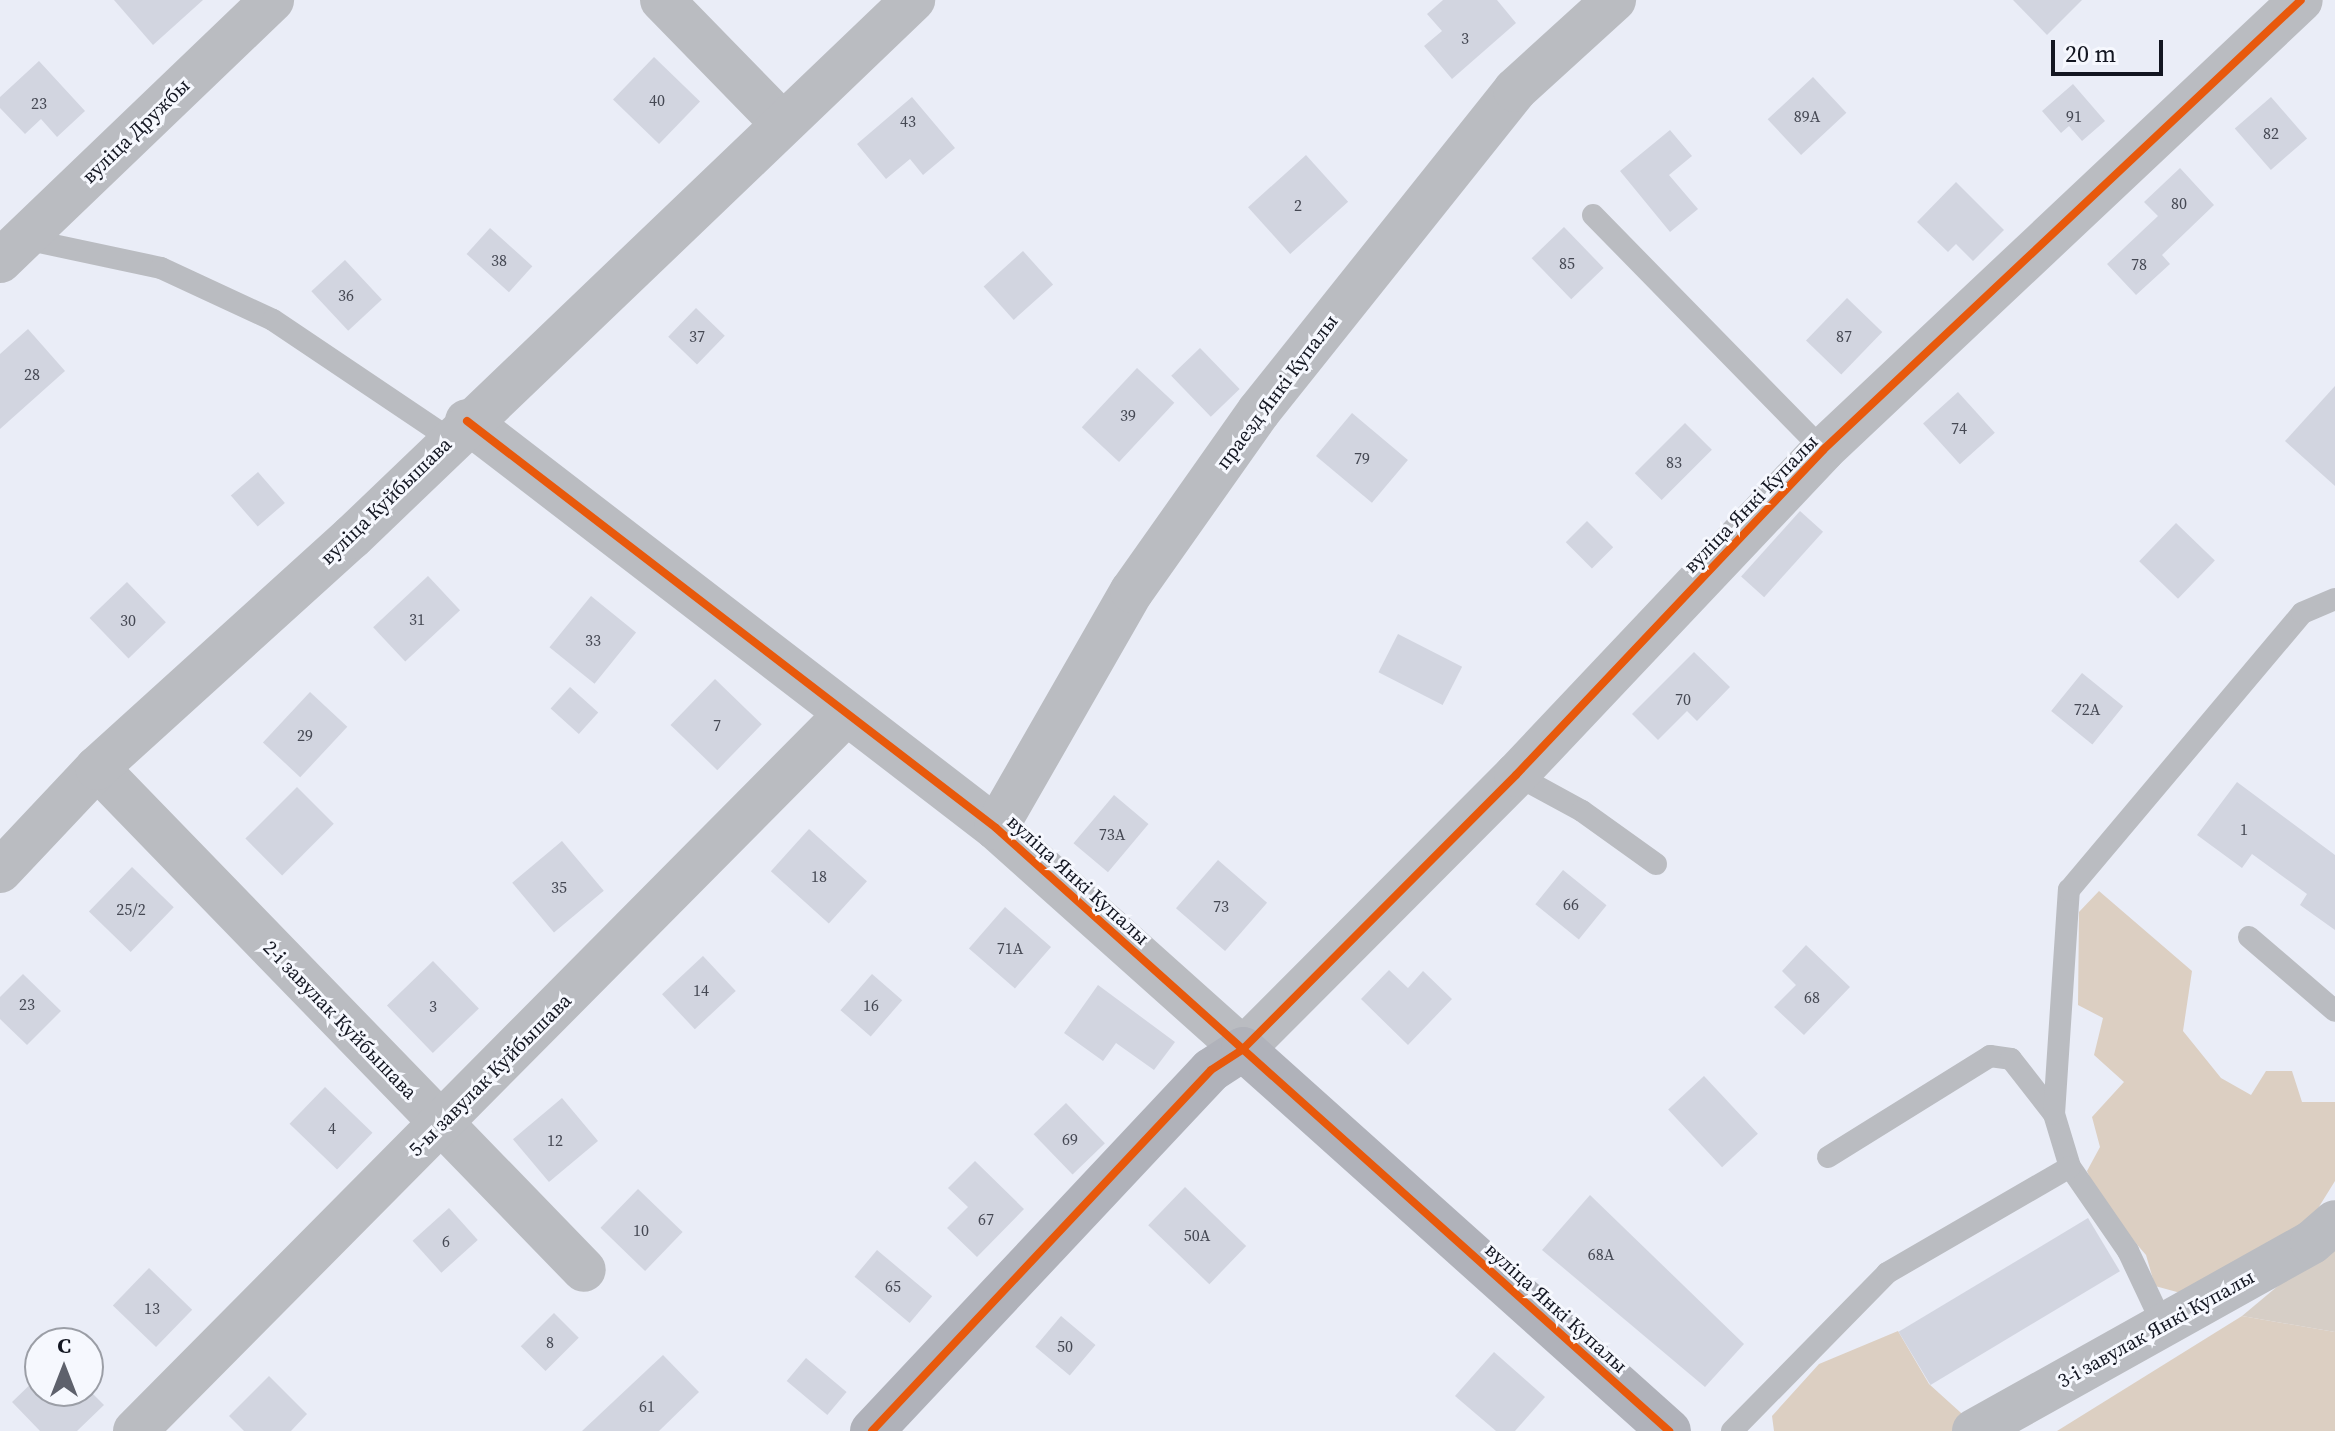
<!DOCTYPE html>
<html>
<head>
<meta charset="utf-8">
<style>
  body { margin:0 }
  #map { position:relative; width:2335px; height:1431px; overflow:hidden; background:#eaedf7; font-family:"Source Serif 4",serif }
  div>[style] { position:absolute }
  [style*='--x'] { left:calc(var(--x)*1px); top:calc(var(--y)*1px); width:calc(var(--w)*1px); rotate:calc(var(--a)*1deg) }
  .green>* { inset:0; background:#d6cec6 }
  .forest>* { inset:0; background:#dccfc2 }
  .building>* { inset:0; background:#d2d5e0; transform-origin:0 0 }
  .lane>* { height:22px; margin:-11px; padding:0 11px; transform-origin:11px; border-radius:11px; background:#babcc1 }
  .street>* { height:44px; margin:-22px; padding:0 22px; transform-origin:22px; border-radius:22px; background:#babcc1 }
  .secondary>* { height:44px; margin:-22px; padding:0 22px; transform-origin:22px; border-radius:22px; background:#b0b2ba }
  .cycleway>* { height:8px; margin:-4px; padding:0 4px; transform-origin:4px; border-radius:4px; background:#e8590c }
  span { translate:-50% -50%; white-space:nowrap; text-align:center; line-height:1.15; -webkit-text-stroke:6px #f6f8fe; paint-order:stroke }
  .number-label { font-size:16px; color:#454853 }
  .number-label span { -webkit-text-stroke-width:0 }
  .street-label { font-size:20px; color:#131621 }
  .north { position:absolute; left:24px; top:1327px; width:80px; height:80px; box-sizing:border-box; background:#f6f8fe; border:2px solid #9b9ea6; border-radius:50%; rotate:0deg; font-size:22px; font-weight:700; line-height:32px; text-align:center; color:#131621 }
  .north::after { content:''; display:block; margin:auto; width:28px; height:36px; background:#5e616c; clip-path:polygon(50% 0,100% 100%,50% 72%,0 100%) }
  .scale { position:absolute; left:2051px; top:40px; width:112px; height:36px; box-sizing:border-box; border:4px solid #131621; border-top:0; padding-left:10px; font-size:24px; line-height:28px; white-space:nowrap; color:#131621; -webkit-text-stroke:6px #f6f8fe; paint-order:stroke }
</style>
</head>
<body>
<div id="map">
  <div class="green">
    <i style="clip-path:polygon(2335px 1238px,2335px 1332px,2242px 1316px)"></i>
  </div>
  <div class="forest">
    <i style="clip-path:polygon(2099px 891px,2192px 971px,2183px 1031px,2221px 1078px,2251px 1095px,2266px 1071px,2292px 1071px,2302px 1102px,2335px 1102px,2335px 1181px,2312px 1218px,2188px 1295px,2155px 1286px,2146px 1255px,2102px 1204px,2087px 1171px,2100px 1147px,2092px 1117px,2124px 1082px,2094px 1055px,2103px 1018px,2078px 1005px,2079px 912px)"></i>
    <i style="clip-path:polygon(2242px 1316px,2335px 1332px,2335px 1431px,2057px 1431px)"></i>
    <i style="clip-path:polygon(1898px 1331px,1929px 1384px,1981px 1431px,1774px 1431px,1772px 1416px,1819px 1364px)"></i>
  </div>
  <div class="building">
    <i style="clip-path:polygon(114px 0,203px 0,153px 45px)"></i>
    <i style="clip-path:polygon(1443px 0,1497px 0,1516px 23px,1452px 79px,1424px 46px,1442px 31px,1427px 14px)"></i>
    <i style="clip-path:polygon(2013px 0,2082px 0,2047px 35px)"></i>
    <i style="left:654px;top:57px;width:64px;height:59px;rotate:44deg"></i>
    <i style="clip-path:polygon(39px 61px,85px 111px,57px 137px,41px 119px,25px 134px,0 108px,0 97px)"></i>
    <i style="left:1813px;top:77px;width:49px;height:62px;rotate:47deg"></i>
    <i style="clip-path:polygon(2073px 84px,2105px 121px,2082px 141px,2069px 126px,2061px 133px,2042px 111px)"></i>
    <i style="clip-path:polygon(912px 97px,955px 148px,923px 175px,910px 159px,886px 179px,857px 144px)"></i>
    <i style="left:2271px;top:97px;width:55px;height:48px;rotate:49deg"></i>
    <i style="clip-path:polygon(1670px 130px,1692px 156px,1669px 175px,1698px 209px,1670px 232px,1620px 171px)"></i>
    <i style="left:1306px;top:155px;width:63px;height:78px;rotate:48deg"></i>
    <i style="clip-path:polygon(2180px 168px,2214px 205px,2162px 255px,2170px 264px,2136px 295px,2107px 264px,2158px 216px,2144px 202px)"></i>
    <i style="clip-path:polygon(1956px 182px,2004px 230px,1973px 261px,1956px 244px,1948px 252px,1917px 222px)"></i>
    <i style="left:1564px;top:227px;width:57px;height:45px;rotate:46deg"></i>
    <i style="left:490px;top:228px;width:57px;height:35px;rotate:42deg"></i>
    <i style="left:1023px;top:251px;width:45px;height:53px;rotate:48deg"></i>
    <i style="left:345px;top:260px;width:54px;height:46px;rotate:47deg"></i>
    <i style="left:1847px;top:298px;width:49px;height:59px;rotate:44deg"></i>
    <i style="left:696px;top:308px;width:40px;height:40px;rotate:44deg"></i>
    <i style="clip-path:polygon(28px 329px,65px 371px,0 429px,0 354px)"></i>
    <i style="left:1200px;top:348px;width:57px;height:40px;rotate:46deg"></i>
    <i style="left:1137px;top:368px;width:51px;height:81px;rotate:43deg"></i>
    <i style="clip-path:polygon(2335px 386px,2335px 486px,2285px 441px)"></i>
    <i style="left:1958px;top:392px;width:55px;height:47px;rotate:48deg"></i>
    <i style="left:1352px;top:413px;width:73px;height:56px;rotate:40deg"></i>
    <i style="left:1685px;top:423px;width:38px;height:71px;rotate:45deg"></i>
    <i style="left:258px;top:472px;width:41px;height:36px;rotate:49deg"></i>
    <i style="left:1800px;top:511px;width:31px;height:88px;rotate:42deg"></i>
    <i style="left:1587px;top:521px;width:37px;height:30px;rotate:45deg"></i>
    <i style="left:2176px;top:523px;width:54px;height:53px;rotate:44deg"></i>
    <i style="left:428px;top:576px;width:47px;height:75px;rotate:47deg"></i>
    <i style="left:127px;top:582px;width:56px;height:52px;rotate:46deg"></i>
    <i style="left:591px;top:596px;width:58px;height:66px;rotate:39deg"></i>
    <i style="left:1398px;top:634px;width:72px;height:43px;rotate:27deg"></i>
    <i style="clip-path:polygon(1694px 652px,1730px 687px,1697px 721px,1687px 711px,1658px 740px,1632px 714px)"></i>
    <i style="left:2082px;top:673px;width:53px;height:49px;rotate:39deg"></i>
    <i style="left:715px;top:679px;width:65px;height:64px;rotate:44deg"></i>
    <i style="left:570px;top:687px;width:38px;height:29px;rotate:42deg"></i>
    <i style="left:310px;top:692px;width:51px;height:69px;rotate:43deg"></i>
    <i style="clip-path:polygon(2237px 782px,2335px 855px,2335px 930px,2300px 905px,2307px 894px,2252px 854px,2242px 868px,2197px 835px)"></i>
    <i style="left:297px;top:787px;width:52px;height:73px;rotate:45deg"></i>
    <i style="left:1114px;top:795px;width:45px;height:63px;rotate:40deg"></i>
    <i style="left:809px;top:829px;width:78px;height:57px;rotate:42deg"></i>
    <i style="left:562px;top:841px;width:65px;height:65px;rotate:50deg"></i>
    <i style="left:1218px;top:860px;width:65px;height:64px;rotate:41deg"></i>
    <i style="left:132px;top:867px;width:58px;height:62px;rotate:44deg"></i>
    <i style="left:1563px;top:870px;width:56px;height:44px;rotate:39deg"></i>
    <i style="left:1005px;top:907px;width:61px;height:55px;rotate:41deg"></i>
    <i style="clip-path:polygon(1806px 945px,1850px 987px,1804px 1035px,1774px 1007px,1796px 985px,1782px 971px)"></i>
    <i style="left:703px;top:956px;width:48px;height:56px;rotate:47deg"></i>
    <i style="left:433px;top:961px;width:66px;height:64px;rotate:46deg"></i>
    <i style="clip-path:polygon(1389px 970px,1408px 988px,1423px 971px,1452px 999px,1408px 1045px,1361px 999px)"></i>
    <i style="clip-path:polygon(23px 974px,61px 1011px,27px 1045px,0 1019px,0 997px)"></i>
    <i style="left:872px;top:974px;width:40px;height:48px;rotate:41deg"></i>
    <i style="clip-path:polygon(1098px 985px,1175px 1042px,1154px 1070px,1116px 1043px,1103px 1061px,1064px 1033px)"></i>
    <i style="left:1704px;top:1076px;width:79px;height:49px;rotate:47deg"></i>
    <i style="left:325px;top:1087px;width:66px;height:51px;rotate:44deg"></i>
    <i style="left:562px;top:1098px;width:56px;height:64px;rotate:50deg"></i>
    <i style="left:1066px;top:1103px;width:56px;height:45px;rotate:46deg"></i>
    <i style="clip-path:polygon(975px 1161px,1024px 1209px,977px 1257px,947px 1228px,968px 1207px,948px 1188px)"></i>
    <i style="left:1185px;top:1187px;width:85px;height:53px;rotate:44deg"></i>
    <i style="left:638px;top:1189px;width:62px;height:54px;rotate:44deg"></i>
    <i style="clip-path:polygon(1590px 1195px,1744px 1344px,1705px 1387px,1542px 1250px)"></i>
    <i style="left:449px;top:1208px;width:43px;height:49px;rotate:48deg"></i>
    <i style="left:2088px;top:1218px;width:62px;height:221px;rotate:59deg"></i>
    <i style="left:877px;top:1250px;width:72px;height:35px;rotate:40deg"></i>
    <i style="left:149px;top:1268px;width:60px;height:52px;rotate:44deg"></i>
    <i style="left:554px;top:1313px;width:35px;height:47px;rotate:45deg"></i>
    <i style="left:1061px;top:1316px;width:45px;height:40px;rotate:40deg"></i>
    <i style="clip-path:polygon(1494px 1352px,1545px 1397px,1515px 1431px,1496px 1431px,1455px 1396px)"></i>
    <i style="clip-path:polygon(663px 1355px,699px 1392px,659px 1431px,582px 1431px)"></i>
    <i style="left:806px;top:1358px;width:53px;height:30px;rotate:40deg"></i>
    <i style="clip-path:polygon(40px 1375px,40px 1391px,88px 1389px,104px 1405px,77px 1431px,40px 1431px,12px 1402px)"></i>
    <i style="clip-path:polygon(269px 1376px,307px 1414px,291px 1431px,244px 1431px,229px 1416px)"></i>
  </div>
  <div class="lane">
    <i style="--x:1593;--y:215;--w:329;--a:45.6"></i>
    <i style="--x:25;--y:239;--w:139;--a:12"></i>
    <i style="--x:161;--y:268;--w:123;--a:24.9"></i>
    <i style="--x:273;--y:320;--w:213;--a:33.9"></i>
    <i style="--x:1516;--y:775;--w:75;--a:28.6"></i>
    <i style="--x:1582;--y:811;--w:91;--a:35.6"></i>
    <i style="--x:2249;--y:937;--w:113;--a:40.7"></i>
    <i style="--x:1828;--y:1157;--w:191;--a:-31.9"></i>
    <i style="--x:1990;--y:1056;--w:21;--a:8"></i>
    <i style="--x:2011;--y:1059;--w:70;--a:52"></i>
    <i style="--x:2163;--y:1325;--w:82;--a:-115.3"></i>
    <i style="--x:2128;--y:1251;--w:102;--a:-124.6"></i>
    <i style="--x:2070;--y:1167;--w:55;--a:-106.8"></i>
    <i style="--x:2054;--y:1114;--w:225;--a:-86.2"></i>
    <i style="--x:2069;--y:890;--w:362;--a:-49.9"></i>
    <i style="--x:2302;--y:613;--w:36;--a:-23"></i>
    <i style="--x:1732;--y:1431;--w:221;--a:-45.5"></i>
    <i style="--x:1887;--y:1273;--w:211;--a:-30.1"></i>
  </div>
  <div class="street">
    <i style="--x:662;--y:0;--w:172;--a:45.7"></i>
    <i style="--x:0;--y:261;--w:377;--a:-43.8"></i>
    <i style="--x:467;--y:421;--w:667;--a:37.57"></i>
    <i style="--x:996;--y:828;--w:331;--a:41.8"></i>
    <i style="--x:1243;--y:1049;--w:387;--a:-45.1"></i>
    <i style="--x:1516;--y:775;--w:447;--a:-46.6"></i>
    <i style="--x:1823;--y:450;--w:656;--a:-43.27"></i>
    <i style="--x:97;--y:768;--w:699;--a:45.87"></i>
    <i style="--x:996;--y:828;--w:273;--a:-60.2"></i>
    <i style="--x:1132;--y:591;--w:220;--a:-54.8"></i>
    <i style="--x:1259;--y:411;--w:411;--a:-51.4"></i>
    <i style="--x:1515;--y:90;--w:134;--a:-42.3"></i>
    <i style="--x:0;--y:871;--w:141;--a:-46.7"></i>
    <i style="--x:97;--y:768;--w:344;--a:-42.2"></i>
    <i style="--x:352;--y:537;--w:777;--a:-43.75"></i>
    <i style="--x:135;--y:1431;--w:1007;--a:-45.24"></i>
    <i style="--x:1974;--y:1431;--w:387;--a:-29.2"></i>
    <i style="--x:2312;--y:1242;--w:30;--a:-41"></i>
  </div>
  <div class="secondary">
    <i style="--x:872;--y:1431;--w:495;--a:-46.8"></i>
    <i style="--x:1211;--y:1070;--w:38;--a:-33"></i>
    <i style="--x:1243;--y:1049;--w:572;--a:41.88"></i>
  </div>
  <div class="cycleway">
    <i style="--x:467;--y:421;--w:667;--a:37.57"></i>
    <i style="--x:996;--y:828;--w:904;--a:41.86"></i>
    <i style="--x:872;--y:1431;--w:495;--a:-46.8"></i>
    <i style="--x:1211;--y:1070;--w:38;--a:-33"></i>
    <i style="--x:1243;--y:1049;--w:387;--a:-45.1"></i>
    <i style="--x:1516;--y:775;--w:447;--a:-46.6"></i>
    <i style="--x:1823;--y:450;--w:656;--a:-43.27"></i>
  </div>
  <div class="number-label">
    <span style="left:1465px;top:38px">3</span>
    <span style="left:657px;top:100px">40</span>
    <span style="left:39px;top:103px">23</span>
    <span style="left:1807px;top:116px">89А</span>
    <span style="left:2074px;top:116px">91</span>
    <span style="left:908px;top:121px">43</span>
    <span style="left:2271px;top:133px">82</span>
    <span style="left:2179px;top:203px">80</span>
    <span style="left:1298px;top:205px">2</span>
    <span style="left:499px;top:260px">38</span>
    <span style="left:1567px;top:263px">85</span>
    <span style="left:2139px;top:264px">78</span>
    <span style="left:346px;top:295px">36</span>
    <span style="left:697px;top:336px">37</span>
    <span style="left:1844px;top:336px">87</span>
    <span style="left:32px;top:374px">28</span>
    <span style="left:1128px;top:415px">39</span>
    <span style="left:1959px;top:428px">74</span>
    <span style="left:1362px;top:458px">79</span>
    <span style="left:1674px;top:462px">83</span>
    <span style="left:417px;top:619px">31</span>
    <span style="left:128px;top:620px">30</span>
    <span style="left:593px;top:640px">33</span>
    <span style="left:1683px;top:699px">70</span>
    <span style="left:2087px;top:709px">72А</span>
    <span style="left:717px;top:725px">7</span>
    <span style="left:305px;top:735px">29</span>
    <span style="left:2244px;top:829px">1</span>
    <span style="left:1112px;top:834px">73А</span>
    <span style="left:819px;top:876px">18</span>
    <span style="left:559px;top:887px">35</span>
    <span style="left:1571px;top:904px">66</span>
    <span style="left:1221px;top:906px">73</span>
    <span style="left:131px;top:909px">25/2</span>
    <span style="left:1010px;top:948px">71А</span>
    <span style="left:701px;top:990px">14</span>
    <span style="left:1812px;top:997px">68</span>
    <span style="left:27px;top:1004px">23</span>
    <span style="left:871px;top:1005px">16</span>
    <span style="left:433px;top:1006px">3</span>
    <span style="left:332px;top:1128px">4</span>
    <span style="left:1070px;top:1139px">69</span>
    <span style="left:555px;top:1140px">12</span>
    <span style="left:986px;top:1219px">67</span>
    <span style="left:641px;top:1230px">10</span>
    <span style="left:1197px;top:1235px">50А</span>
    <span style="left:446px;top:1241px">6</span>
    <span style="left:1601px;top:1254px">68А</span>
    <span style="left:893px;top:1286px">65</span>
    <span style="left:152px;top:1308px">13</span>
    <span style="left:550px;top:1342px">8</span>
    <span style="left:1065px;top:1346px">50</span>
    <span style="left:647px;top:1406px">61</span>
  </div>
  <div class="street-label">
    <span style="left:136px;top:131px;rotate:-44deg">вуліца Дружбы</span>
    <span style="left:1277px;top:392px;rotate:-53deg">праезд Янкі Купалы</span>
    <span style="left:386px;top:501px;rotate:-44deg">вуліца Куйбышава</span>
    <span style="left:1751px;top:504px;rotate:-46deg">вуліца Янкі Купалы</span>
    <span style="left:1078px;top:880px;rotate:42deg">вуліца Янкі Купалы</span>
    <span style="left:340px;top:1020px;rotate:46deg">2-і завулак Куйбышава</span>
    <span style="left:490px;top:1075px;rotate:-45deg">5-ы завулак Куйбышава</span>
    <span style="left:1556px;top:1308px;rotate:42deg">вуліца Янкі Купалы</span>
    <span style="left:2156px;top:1329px;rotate:-29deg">3-і завулак Янкі Купалы</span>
  </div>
  <div class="north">С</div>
  <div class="scale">20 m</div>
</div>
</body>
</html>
